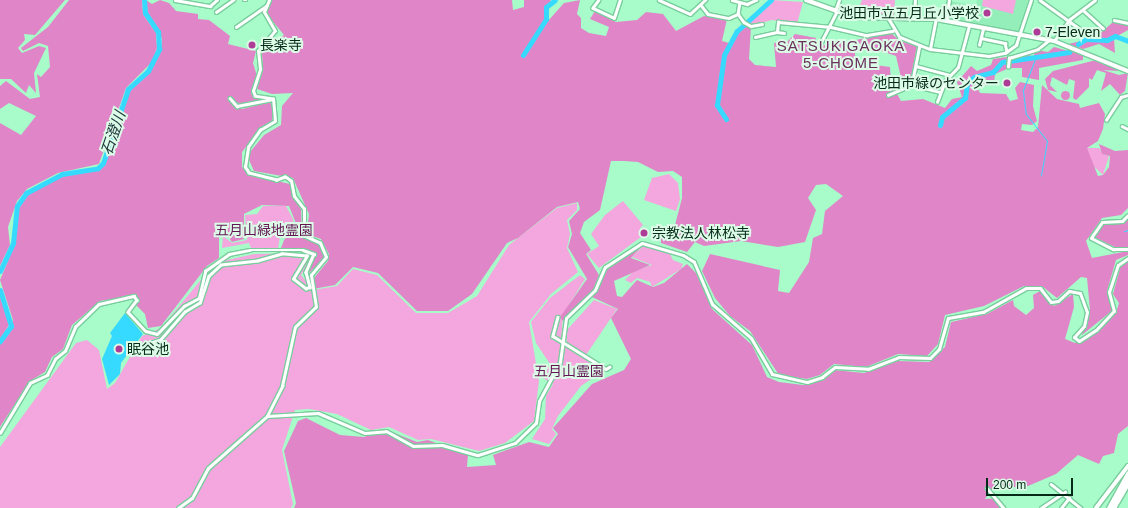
<!DOCTYPE html>
<html>
<head>
<meta charset="utf-8">
<style>
  body { margin:0 }
  #map { position:relative; width:1128px; height:508px; overflow:hidden; background:#a7fcc9; font-family:Helvetica,"Noto Sans JP",sans-serif }
  div>[style] { position:absolute }
  [style*='--x'] { left:calc(var(--x)*1px); top:calc(var(--y)*1px); width:calc(var(--w)*1px); rotate:calc(var(--a)*1deg) }
  .built>* { inset:0; background:#93eeb9 }
  .green>* { inset:0; background:#f4a7de }
  .forest>* { inset:0; background:#e086c8 }
  .round { border-radius:50% }
  .water>* { inset:0; background:#37daff }
  .stream>* { height:1px; margin:-0.5px; padding:0 0.5px; transform-origin:0.5px; border-radius:0.5px; background:#37daff }
  .river>* { height:5px; margin:-2.5px; padding:0 2.5px; transform-origin:2.5px; border-radius:2.5px; background:#37daff }
  .roads { filter:drop-shadow(1px 0 #79cd9d) drop-shadow(-1px 0 #79cd9d) drop-shadow(0 1px #79cd9d) drop-shadow(0 -1px #79cd9d) }
  .minor>* { height:2.5px; margin:-1.25px; padding:0 1.25px; transform-origin:1.25px; border-radius:1.25px; background:#fff }
  .tertiary>* { height:3px; margin:-1.5px; padding:0 1.5px; transform-origin:1.5px; border-radius:1.5px; background:#fff }
  .primary>* { height:4px; margin:-2px; padding:0 2px; transform-origin:2px; border-radius:2px; background:#fff }
  .trunk>* { height:4px; margin:-2px; padding:0 2px; transform-origin:2px; border-radius:2px; background:#fff }
  .motorway>* { height:4.5px; margin:-2.25px; padding:0 2.25px; transform-origin:2.25px; border-radius:2.25px; background:#fff }
  .dots>* { width:11px; height:11px; translate:-50% -50%; box-sizing:border-box; border:2px solid #dcfce7; border-radius:50% }
  span { translate:-50% -50%; white-space:nowrap; text-align:center; line-height:1.15; -webkit-text-stroke:4px #dcfce7; paint-order:stroke }
  .poi-label { font-size:14px; color:#052a18 }
  .right { translate:-100% -50%; text-align:right }
  .left { translate:0 -50%; text-align:left }
  .park-label { font-size:14px; color:#641554 }
  .neighbourhood-label { font-size:15px; color:#6a315c; letter-spacing:1px }
  .water-label { font-size:15px; color:#193239; font-style:italic }
  .scale { position:absolute; left:986px; top:478px; width:87px; height:18px; box-sizing:border-box; border:2px solid #052a18; border-top:0; padding-left:5px; font-size:12px; line-height:14px; white-space:nowrap; color:#052a18; -webkit-text-stroke:3px #dcfce7; paint-order:stroke }
</style>
</head>
<body>
<div id="map">
  <div class="built">
    <i style="clip-path:polygon(977px 0,1028px 0,1019px 33px,948px 19px,951px 1px,976px 6px)"></i>
  </div>
  <div class="green">
    <i style="clip-path:polygon(771px 0,803px 2px,797px 24px,772px 20px,753px 25px,746px 23px,759px 15px)"></i>
    <i style="clip-path:polygon(862px 0,895px 0,894px 16px,856px 15px)"></i>
    <i style="clip-path:polygon(983px 0,1016px 0,1013px 14px,982px 6px)"></i>
    <i style="clip-path:polygon(1087px 148px,1099px 148px,1103px 154px,1109px 156px,1103px 175px,1087px 160px)"></i>
    <i style="clip-path:polygon(669px 174px,678px 183px,680px 199px,676px 211px,644px 200px,652px 178px)"></i>
    <i style="clip-path:polygon(623px 201px,643px 225px,640px 228px,641px 237px,599px 268px,587px 254px,599px 246px,591px 234px,605px 215px)"></i>
    <i style="clip-path:polygon(577px 203px,577px 210px,567px 220px,570px 234px,567px 248px,578px 272px,551px 294px,529px 322px,539px 381px,534px 421px,505px 443px,479px 451px,431px 439px,418px 440px,389px 427px,371px 430px,337px 414px,309px 409px,295px 410px,282px 450px,293px 504px,291px 508px,0 508px,0 447px,76px 343px,87px 340px,99px 350px,107px 389px,115px 383px,142px 336px,161px 328px,204px 276px,223px 261px,254px 254px,308px 253px,311px 258px,301px 275px,313px 290px,337px 286px,353px 269px,377px 275px,416px 313px,448px 313px,477px 296px,509px 245px,557px 208px)"></i>
    <i style="clip-path:polygon(263px 206px,286px 206px,293px 219px,294px 229px,280px 237px,278px 249px,251px 248px,249px 243px,222px 248px,223px 236px,232px 243px,247px 240px,245px 215px,257px 214px)"></i>
    <i style="clip-path:polygon(643px 246px,669px 252px,673px 260px,683px 264px,681px 269px,652px 287px,650px 282px,637px 278px,631px 283px,625px 280px,634px 271px,652px 265px,632px 257px)"></i>
    <i style="clip-path:polygon(580px 275px,585px 279px,563px 314px,561px 343px,567px 347px,566px 331px,594px 300px,617px 309px,584px 358px,604px 370px,581px 386px,558px 416px,552px 429px,556px 434px,549px 444px,532px 439px,545px 419px,546px 396px,553px 384px,543px 378px,550px 364px,536px 343px,531px 322px,550px 298px)"></i>
  </div>
  <div class="forest">
    <i style="clip-path:polygon(0 0,65px 0,35px 35px,24px 34px,25px 40px,18px 48px,22px 53px,39px 46px,46px 48px,34px 73px,36px 93px,29px 85px,26px 93px,11px 79px,0 79px)"></i>
    <i style="clip-path:polygon(69px 0,142px 0,143px 14px,156px 33px,157px 48px,152px 62px,126px 88px,99px 164px,58px 173px,27px 189px,17px 201px,8px 227px,10px 245px,0 266px,0 123px,21px 135px,36px 116px,9px 103px,0 109px,0 86px,6px 81px,30px 99px,40px 97px,37px 74px,41px 77px,50px 67px,48px 46px,39px 43px,23px 51px,21px 48px,48px 27px)"></i>
    <i style="clip-path:polygon(146px 0,152px 4px,160px 0,169px 3px,176px 11px,198px 14px,198px 19px,209px 20px,230px 36px,228px 44px,256px 51px,253px 63px,257px 76px,251px 94px,264px 100px,241px 104px,227px 98px,233px 106px,242px 109px,270px 102px,274px 112px,271px 123px,262px 126px,242px 152px,242px 167px,249px 175px,290px 184px,293px 199px,301px 206px,302px 237px,320px 244px,325px 257px,309px 273px,315px 253px,281px 248px,284px 240px,297px 226px,289px 206px,262px 205px,244px 214px,244px 239px,232px 242px,226px 235px,219px 234px,219px 258px,207px 266px,161px 326px,148px 328px,145px 314px,136px 305px,135px 295px,100px 301px,72px 325px,63px 349px,52px 357px,45px 372px,30px 381px,0 427px,0 343px,9px 334px,13px 320px,0 280px,15px 244px,19px 207px,28px 194px,60px 177px,99px 170px,105px 164px,130px 90px,149px 73px,161px 49px,162px 39px,148px 13px)"></i>
    <i style="clip-path:polygon(272px 0,512px 0,513px 10px,524px 7px,524px 0,551px 0,545px 10px,548px 21px,564px 3px,580px 0,577px 14px,581px 18px,581px 28px,589px 33px,606px 36px,609px 27px,590px 19px,595px 11px,616px 22px,637px 20px,646px 12px,663px 14px,676px 31px,704px 16px,727px 19px,722px 41px,729px 43px,745px 22px,751px 27px,749px 59px,755px 65px,776px 67px,774px 43px,787px 42px,795px 34px,816px 38px,816px 48px,842px 39px,854px 48px,857px 66px,868px 64px,890px 67px,891px 83px,901px 101px,923px 99px,945px 108px,952px 99px,962px 97px,957px 82px,971px 66px,977px 71px,991px 65px,993px 59px,1007px 57px,1007px 69px,995px 74px,994px 84px,977px 87px,980px 93px,1006px 94px,1010px 101px,1018px 99px,1015px 88px,1020px 82px,1034px 85px,1033px 106px,1037px 121px,1032px 125px,1022px 124px,1021px 130px,1033px 132px,1038px 127px,1042px 85px,1057px 99px,1079px 104px,1080px 108px,1099px 103px,1105px 114px,1103px 129px,1098px 141px,1087px 148px,1098px 176px,1103px 175px,1109px 167px,1110px 156px,1102px 154px,1099px 144px,1115px 151px,1128px 150px,1128px 208px,1121px 215px,1102px 218px,1086px 241px,1092px 258px,1128px 251px,1128px 255px,1116px 260px,1107px 291px,1113px 310px,1082px 335px,1090px 310px,1087px 278px,1081px 277px,1057px 298px,1043px 287px,1024px 286px,984px 306px,945px 315px,938px 344px,927px 356px,898px 354px,866px 367px,834px 364px,820px 375px,807px 379px,779px 375px,750px 331px,730px 316px,715px 298px,702px 271px,710px 254px,780px 270px,778px 291px,789px 293px,809px 262px,813px 238px,822px 234px,825px 211px,843px 196px,826px 184px,816px 185px,808px 198px,816px 210px,805px 242px,778px 247px,741px 241px,704px 246px,695px 242px,687px 252px,661px 243px,661px 234px,675px 225px,682px 198px,682px 177px,673px 171px,658px 172px,638px 162px,624px 161px,611px 161px,600px 210px,584px 222px,580px 233px,591px 250px,586px 254px,599px 275px,593px 290px,563px 321px,560px 317px,587px 279px,568px 247px,572px 234px,569px 221px,580px 209px,578px 202px,557px 207px,518px 238px,507px 243px,472px 294px,448px 311px,417px 311px,378px 273px,353px 267px,335px 285px,313px 289px,314px 278px,328px 261px,329px 254px,321px 239px,307px 234px,309px 214px,293px 178px,254px 171px,249px 160px,250px 152px,264px 135px,281px 125px,282px 106px,293px 93px,272px 94px,257px 89px,263px 70px,262px 53px,284px 35px,266px 13px)"></i>
    <i style="clip-path:polygon(1113px 22px,1128px 25px,1128px 30px,1114px 38px,1115px 53px,1099px 44px,1083px 49px,1068px 44px,1095px 38px)"></i>
    <i style="clip-path:polygon(891px 33px,900px 41px,917px 46px,909px 87px,899px 90px,893px 83px,902px 82px,896px 56px,851px 41px)"></i>
    <i style="clip-path:polygon(1054px 47px,1083px 55px,1083px 60px,1039px 68px,1039px 80px,1022px 77px,1022px 68px,1010px 68px,1010px 58px,1027px 53px,1033px 58px,1036px 50px,1048px 52px)"></i>
    <i style="clip-path:polygon(1096px 60px,1119px 71px,1103px 70px,1119px 75px,1128px 73px,1125px 91px,1120px 95px,1110px 84px,1101px 91px,1106px 73px,1097px 70px,1092px 80px,1089px 78px,1089px 87px,1076px 100px,1073px 98px,1075px 81px,1069px 79px,1067px 85px,1052px 77px,1050px 85px,1057px 92px,1048px 90px,1045px 79px,1053px 71px)"></i>
    <i class="round" style="left:1060.5px;top:90.5px;width:9px;height:9px"></i>
    <i style="clip-path:polygon(1128px 218px,1128px 247px,1115px 247px,1094px 237px,1102px 225px)"></i>
    <i style="clip-path:polygon(644px 245px,647px 246px,642px 246px,631px 258px,650px 265px,614px 281px,617px 296px,622px 297px,637px 280px,653px 287px,664px 283px,687px 264px,696px 273px,712px 309px,752px 345px,767px 377px,779px 382px,803px 385px,824px 380px,834px 370px,864px 373px,898px 361px,929px 362px,945px 347px,951px 322px,987px 314px,1013px 300px,1014px 306px,1026px 315px,1034px 308px,1033px 295px,1040px 291px,1054px 306px,1073px 294px,1074px 307px,1065px 339px,1075px 343px,1099px 330px,1103px 322px,1116px 313px,1119px 303px,1113px 294px,1121px 265px,1128px 260px,1128px 426px,1118px 434px,1114px 453px,1103px 456px,1099px 464px,1078px 455px,1056px 474px,1028px 486px,992px 489px,985px 499px,999px 498px,1006px 508px,294px 508px,296px 503px,284px 451px,298px 421px,306px 418px,340px 435px,364px 437px,384px 429px,417px 442px,428px 440px,468px 455px,467px 467px,496px 465px,493px 455px,529px 442px,549px 447px,558px 434px,553px 428px,592px 384px,624px 370px,631px 359px,611px 318px,618px 309px,592px 297px,606px 268px,636px 247px)"></i>
    <i style="clip-path:polygon(0 296px,9px 325px,0 339px)"></i>
  </div>
  <div class="water">
    <i style="clip-path:polygon(125px 313px,143px 334px,121px 363px,120px 374px,109px 385px,102px 359px,112px 336px,110px 333px)"></i>
  </div>
  <div class="stream">
    <i style="--x:1035;--y:59;--w:34;--a:111"></i>
    <i style="--x:1023;--y:91;--w:23;--a:83"></i>
    <i style="--x:1026;--y:114;--w:34;--a:52"></i>
    <i style="--x:1047;--y:141;--w:35;--a:100"></i>
    <i style="--x:1124;--y:231;--w:4;--a:-14"></i>
  </div>
  <div class="river">
    <i style="--x:1078;--y:44;--w:9;--a:-32"></i>
    <i style="--x:1086;--y:39;--w:21;--a:3"></i>
    <i style="--x:1107;--y:40;--w:9;--a:-27"></i>
    <i style="--x:1115;--y:36;--w:14;--a:21"></i>
    <i style="--x:523;--y:55;--w:43;--a:-57.4"></i>
    <i style="--x:546;--y:19;--w:12;--a:-90"></i>
    <i style="--x:546;--y:7;--w:11;--a:-38"></i>
    <i style="--x:726;--y:119;--w:17;--a:-123"></i>
    <i style="--x:717;--y:105;--w:50;--a:-82"></i>
    <i style="--x:724;--y:55;--w:27;--a:-62"></i>
    <i style="--x:737;--y:31;--w:46;--a:-42.4"></i>
    <i style="--x:940;--y:125;--w:8;--a:-76"></i>
    <i style="--x:942;--y:117;--w:30;--a:-40"></i>
    <i style="--x:965;--y:98;--w:15;--a:-82"></i>
    <i style="--x:967;--y:83;--w:9;--a:-41"></i>
    <i style="--x:974;--y:77;--w:20;--a:-15"></i>
    <i style="--x:993;--y:72;--w:13;--a:-48"></i>
    <i style="--x:1002;--y:62;--w:68;--a:-8.5"></i>
    <i style="--x:0;--y:271;--w:31;--a:-65"></i>
    <i style="--x:13;--y:243;--w:37;--a:-84"></i>
    <i style="--x:17;--y:206;--w:16;--a:-55"></i>
    <i style="--x:26;--y:193;--w:41;--a:-27.8"></i>
    <i style="--x:62;--y:174;--w:36;--a:-9"></i>
    <i style="--x:98;--y:168;--w:7;--a:-45"></i>
    <i style="--x:103;--y:163;--w:78;--a:-71.3"></i>
    <i style="--x:128;--y:89;--w:27;--a:-42"></i>
    <i style="--x:148;--y:71;--w:25;--a:-63"></i>
    <i style="--x:159;--y:49;--w:17;--a:-93"></i>
    <i style="--x:158;--y:32;--w:23;--a:-124"></i>
    <i style="--x:145;--y:13;--w:13;--a:-94"></i>
    <i style="--x:0;--y:290;--w:38;--a:73"></i>
    <i style="--x:11;--y:326;--w:19;--a:126"></i>
  </div>
  <div class="roads">
    <div class="minor">
      <i style="--x:175;--y:0;--w:36;--a:10"></i>
      <i style="--x:210;--y:6;--w:9;--a:-41"></i>
      <i style="--x:244;--y:0;--w:2;--a:0"></i>
      <i style="--x:599;--y:0;--w:10;--a:127"></i>
      <i style="--x:593;--y:8;--w:23;--a:25"></i>
      <i style="--x:614;--y:18;--w:19;--a:-72"></i>
      <i style="--x:659;--y:0;--w:34;--a:24"></i>
      <i style="--x:690;--y:14;--w:21;--a:-43"></i>
      <i style="--x:732;--y:0;--w:16;--a:15"></i>
      <i style="--x:747;--y:4;--w:10;--a:-24"></i>
      <i style="--x:1040;--y:0;--w:49;--a:35.9"></i>
      <i style="--x:740;--y:2;--w:12;--a:99"></i>
      <i style="--x:738;--y:14;--w:10;--a:53"></i>
      <i style="--x:744;--y:22;--w:8;--a:30"></i>
      <i style="--x:751;--y:26;--w:11;--a:-10"></i>
      <i style="--x:701;--y:5;--w:11;--a:52"></i>
      <i style="--x:708;--y:14;--w:21;--a:11"></i>
      <i style="--x:729;--y:18;--w:10;--a:-24"></i>
      <i style="--x:1083;--y:10;--w:27;--a:42"></i>
      <i style="--x:216;--y:12;--w:21;--a:-35"></i>
      <i style="--x:914;--y:18;--w:18;--a:-87"></i>
      <i style="--x:889;--y:19;--w:21;--a:59"></i>
      <i style="--x:900;--y:37;--w:32;--a:22"></i>
      <i style="--x:930;--y:49;--w:59;--a:6.8"></i>
      <i style="--x:989;--y:56;--w:16;--a:-11"></i>
      <i style="--x:1005;--y:53;--w:14;--a:-36"></i>
      <i style="--x:1016;--y:45;--w:47;--a:-71.6"></i>
      <i style="--x:1114;--y:20;--w:14;--a:12"></i>
      <i style="--x:946;--y:21;--w:21;--a:-82"></i>
      <i style="--x:236;--y:27;--w:37;--a:-35"></i>
      <i style="--x:777;--y:32;--w:7;--a:8"></i>
      <i style="--x:755;--y:37;--w:23;--a:-13"></i>
      <i style="--x:777;--y:32;--w:10;--a:-84"></i>
      <i style="--x:778;--y:22;--w:53;--a:5.4"></i>
      <i style="--x:831;--y:27;--w:37;--a:13"></i>
      <i style="--x:867;--y:35;--w:26;--a:-9"></i>
      <i style="--x:981;--y:38;--w:25;--a:12"></i>
      <i style="--x:1005;--y:43;--w:9;--a:77"></i>
      <i style="--x:1054;--y:41;--w:27;--a:-54"></i>
      <i style="--x:1070;--y:19;--w:31;--a:-37"></i>
      <i style="--x:920;--y:45;--w:41;--a:101.3"></i>
      <i style="--x:912;--y:85;--w:29;--a:14"></i>
      <i style="--x:979;--y:45;--w:16;--a:-76"></i>
      <i style="--x:818;--y:48;--w:42;--a:-62.8"></i>
      <i style="--x:930;--y:49;--w:31;--a:-79"></i>
      <i style="--x:916;--y:66;--w:34;--a:15"></i>
      <i style="--x:1008;--y:67;--w:9;--a:-84"></i>
      <i style="--x:1009;--y:58;--w:30;--a:-17"></i>
      <i style="--x:1038;--y:49;--w:14;--a:-39"></i>
      <i style="--x:888;--y:95;--w:26;--a:-23"></i>
      <i style="--x:230;--y:98;--w:11;--a:49"></i>
      <i style="--x:237;--y:106;--w:36;--a:-11"></i>
      <i style="--x:937;--y:102;--w:22;--a:-69"></i>
      <i style="--x:945;--y:81;--w:19;--a:-47"></i>
      <i style="--x:958;--y:67;--w:42;--a:-75"></i>
      <i style="--x:1106;--y:120;--w:27;--a:-57"></i>
      <i style="--x:1121;--y:97;--w:7;--a:-16"></i>
      <i style="--x:1122;--y:126;--w:7;--a:27"></i>
      <i style="--x:558;--y:317;--w:20;--a:105"></i>
      <i style="--x:553;--y:336;--w:62;--a:31.9"></i>
      <i style="--x:606;--y:369;--w:4;--a:-34"></i>
      <i style="--x:267;--y:416;--w:34;--a:-63"></i>
      <i style="--x:282;--y:386;--w:60;--a:-77.6"></i>
      <i style="--x:295;--y:327;--w:29;--a:-44"></i>
      <i style="--x:316;--y:307;--w:32;--a:-99"></i>
      <i style="--x:311;--y:275;--w:23;--a:-50"></i>
      <i style="--x:326;--y:257;--w:15;--a:-113"></i>
      <i style="--x:320;--y:243;--w:17;--a:-156"></i>
      <i style="--x:304;--y:236;--w:27;--a:-90"></i>
      <i style="--x:304;--y:209;--w:16;--a:-128"></i>
      <i style="--x:294;--y:196;--w:15;--a:-101"></i>
      <i style="--x:291;--y:181;--w:7;--a:-146"></i>
      <i style="--x:285;--y:177;--w:9;--a:159"></i>
      <i style="--x:277;--y:180;--w:29;--a:-166"></i>
      <i style="--x:249;--y:173;--w:7;--a:-124"></i>
      <i style="--x:245;--y:167;--w:20;--a:-81"></i>
      <i style="--x:248;--y:147;--w:21;--a:-55"></i>
      <i style="--x:260;--y:130;--w:17;--a:-31"></i>
      <i style="--x:275;--y:121;--w:22;--a:-95"></i>
      <i style="--x:273;--y:99;--w:18;--a:-171"></i>
      <i style="--x:255;--y:96;--w:5;--a:-112"></i>
      <i style="--x:253;--y:91;--w:23;--a:-72"></i>
      <i style="--x:260;--y:69;--w:18;--a:-96"></i>
      <i style="--x:258;--y:51;--w:26;--a:-50"></i>
      <i style="--x:275;--y:31;--w:22;--a:-120"></i>
      <i style="--x:264;--y:12;--w:13;--a:-67"></i>
      <i style="--x:0;--y:433;--w:58;--a:-59"></i>
      <i style="--x:30;--y:383;--w:19;--a:-25"></i>
      <i style="--x:47;--y:375;--w:18;--a:-63"></i>
      <i style="--x:55;--y:359;--w:13;--a:-39"></i>
      <i style="--x:65;--y:351;--w:26;--a:-67"></i>
      <i style="--x:75;--y:327;--w:33;--a:-44"></i>
      <i style="--x:99;--y:304;--w:36;--a:-13"></i>
      <i style="--x:134;--y:296;--w:5;--a:53"></i>
      <i style="--x:137;--y:300;--w:15;--a:127"></i>
      <i style="--x:128;--y:312;--w:26;--a:47"></i>
      <i style="--x:146;--y:331;--w:11;--a:15"></i>
      <i style="--x:157;--y:334;--w:39;--a:-46"></i>
      <i style="--x:184;--y:306;--w:17;--a:-28"></i>
      <i style="--x:199;--y:298;--w:28;--a:-77"></i>
      <i style="--x:205;--y:271;--w:29;--a:-35"></i>
      <i style="--x:229;--y:254;--w:21;--a:-11"></i>
      <i style="--x:250;--y:250;--w:53;--a:0"></i>
      <i style="--x:303;--y:250;--w:12;--a:20"></i>
      <i style="--x:314;--y:254;--w:20;--a:114"></i>
      <i style="--x:306;--y:272;--w:16;--a:75"></i>
      <i style="--x:310;--y:287;--w:4;--a:153"></i>
      <i style="--x:306;--y:289;--w:16;--a:-142"></i>
      <i style="--x:293;--y:279;--w:27;--a:-59"></i>
      <i style="--x:307;--y:256;--w:25;--a:-175"></i>
      <i style="--x:282;--y:254;--w:25;--a:164"></i>
      <i style="--x:258;--y:261;--w:37;--a:174"></i>
      <i style="--x:221;--y:265;--w:16;--a:137"></i>
      <i style="--x:209;--y:276;--w:28;--a:108"></i>
      <i style="--x:200;--y:303;--w:17;--a:149"></i>
      <i style="--x:185;--y:312;--w:37;--a:131"></i>
      <i style="--x:161;--y:340;--w:10;--a:163"></i>
      <i style="--x:1051;--y:484;--w:38;--a:39"></i>
      <i style="--x:987;--y:488;--w:26;--a:50"></i>
      <i style="--x:1041;--y:508;--w:29;--a:-34"></i>
      <i style="--x:1061;--y:508;--w:13;--a:-51"></i>
    </div>
    <div class="tertiary">
      <i style="--x:835;--y:11;--w:12;--a:-70"></i>
      <i style="--x:1128;--y:215;--w:8;--a:135"></i>
      <i style="--x:1122;--y:221;--w:20;--a:177"></i>
      <i style="--x:1102;--y:222;--w:19;--a:125"></i>
      <i style="--x:1091;--y:238;--w:25;--a:27"></i>
      <i style="--x:1113;--y:249;--w:15;--a:0"></i>
      <i style="--x:178;--y:508;--w:17;--a:-36"></i>
      <i style="--x:192;--y:498;--w:34;--a:-62"></i>
      <i style="--x:208;--y:468;--w:79;--a:-41.4"></i>
      <i style="--x:267;--y:416;--w:51;--a:-3.4"></i>
      <i style="--x:318;--y:413;--w:51;--a:23.1"></i>
      <i style="--x:365;--y:433;--w:21;--a:-5"></i>
      <i style="--x:386;--y:431;--w:31;--a:29"></i>
      <i style="--x:413;--y:446;--w:29;--a:-2"></i>
      <i style="--x:442;--y:445;--w:37;--a:16"></i>
      <i style="--x:478;--y:455;--w:39;--a:-18"></i>
      <i style="--x:515;--y:443;--w:29;--a:-44"></i>
      <i style="--x:536;--y:423;--w:22;--a:-82"></i>
      <i style="--x:539;--y:401;--w:44;--a:-61.7"></i>
      <i style="--x:560;--y:362;--w:44;--a:-82.2"></i>
      <i style="--x:566;--y:318;--w:40;--a:-44"></i>
      <i style="--x:595;--y:290;--w:25;--a:-67"></i>
      <i style="--x:605;--y:267;--w:44;--a:-33"></i>
      <i style="--x:642;--y:243;--w:43;--a:16.3"></i>
      <i style="--x:683;--y:255;--w:13;--a:32"></i>
      <i style="--x:694;--y:262;--w:46;--a:66.8"></i>
      <i style="--x:712;--y:304;--w:52;--a:41.1"></i>
      <i style="--x:751;--y:338;--w:42;--a:59.7"></i>
      <i style="--x:772;--y:374;--w:36;--a:13"></i>
      <i style="--x:807;--y:382;--w:16;--a:-18"></i>
      <i style="--x:822;--y:377;--w:16;--a:-38"></i>
      <i style="--x:835;--y:367;--w:33;--a:3"></i>
      <i style="--x:868;--y:369;--w:33;--a:-21"></i>
      <i style="--x:899;--y:357;--w:31;--a:2"></i>
      <i style="--x:930;--y:358;--w:13;--a:-45"></i>
      <i style="--x:939;--y:349;--w:32;--a:-74"></i>
      <i style="--x:948;--y:318;--w:36;--a:-10"></i>
      <i style="--x:983;--y:312;--w:49;--a:-29.2"></i>
      <i style="--x:1026;--y:288;--w:14;--a:0"></i>
      <i style="--x:1040;--y:288;--w:18;--a:52"></i>
      <i style="--x:1051;--y:302;--w:7;--a:-8"></i>
      <i style="--x:1058;--y:301;--w:15;--a:-42"></i>
      <i style="--x:1069;--y:291;--w:11;--a:10"></i>
      <i style="--x:1080;--y:293;--w:20;--a:70"></i>
      <i style="--x:1087;--y:312;--w:14;--a:102"></i>
      <i style="--x:1084;--y:326;--w:15;--a:132"></i>
      <i style="--x:1074;--y:337;--w:6;--a:39"></i>
      <i style="--x:1079;--y:341;--w:20;--a:-33"></i>
      <i style="--x:1096;--y:330;--w:26;--a:-47"></i>
      <i style="--x:1114;--y:311;--w:20;--a:-105"></i>
      <i style="--x:1109;--y:292;--w:28;--a:-72"></i>
      <i style="--x:1118;--y:265;--w:12;--a:-35"></i>
    </div>
    <div class="primary">
      <i style="--x:806;--y:0;--w:51;--a:19.5"></i>
      <i style="--x:854;--y:17;--w:82;--a:1.4"></i>
      <i style="--x:936;--y:19;--w:120;--a:10.6"></i>
      <i style="--x:1054;--y:41;--w:80;--a:22.1"></i>
    </div>
    <div class="trunk">
      <i style="--x:1096;--y:508;--w:53;--a:-52.7"></i>
    </div>
    <div class="motorway">
      <i style="--x:1109;--y:508;--w:39;--a:-61"></i>
      <i style="--x:1113;--y:508;--w:30;--a:-60"></i>
    </div>
  </div>
  <div class="dots">
    <i style="left:987px;top:13px;background:#ae3b95"></i>
    <i style="left:1037px;top:32px;background:#ae3b95"></i>
    <i style="left:252px;top:45px;background:#ae3b95"></i>
    <i style="left:1007px;top:83px;background:#ae3b95"></i>
    <i style="left:644px;top:233px;background:#ae3b95"></i>
    <i style="left:119px;top:349px;background:#ae3b95"></i>
  </div>
  <div class="poi-label">
    <span class="right" style="left:979px;top:13px">池田市立五月丘小学校</span>
    <span class="left" style="left:1045px;top:32px">7-Eleven</span>
    <span class="left" style="left:260px;top:45px">長楽寺</span>
    <span class="right" style="left:999px;top:83px">池田市緑のセンター</span>
    <span class="left" style="left:652px;top:233px">宗教法人林松寺</span>
    <span class="left" style="left:127px;top:349px">眠谷池</span>
  </div>
  <div class="park-label">
    <span style="left:264px;top:230px">五月山緑地霊園</span>
    <span style="left:569px;top:371px">五月山霊園</span>
  </div>
  <div class="neighbourhood-label">
    <span style="left:841px;top:54px">SATSUKIGAOKA<br>5-CHOME</span>
  </div>
  <div class="water-label">
    <span style="left:113px;top:133px;rotate:-71deg">石澄川</span>
  </div>
  <div class="scale">200 m</div>
</div>
</body>
</html>
